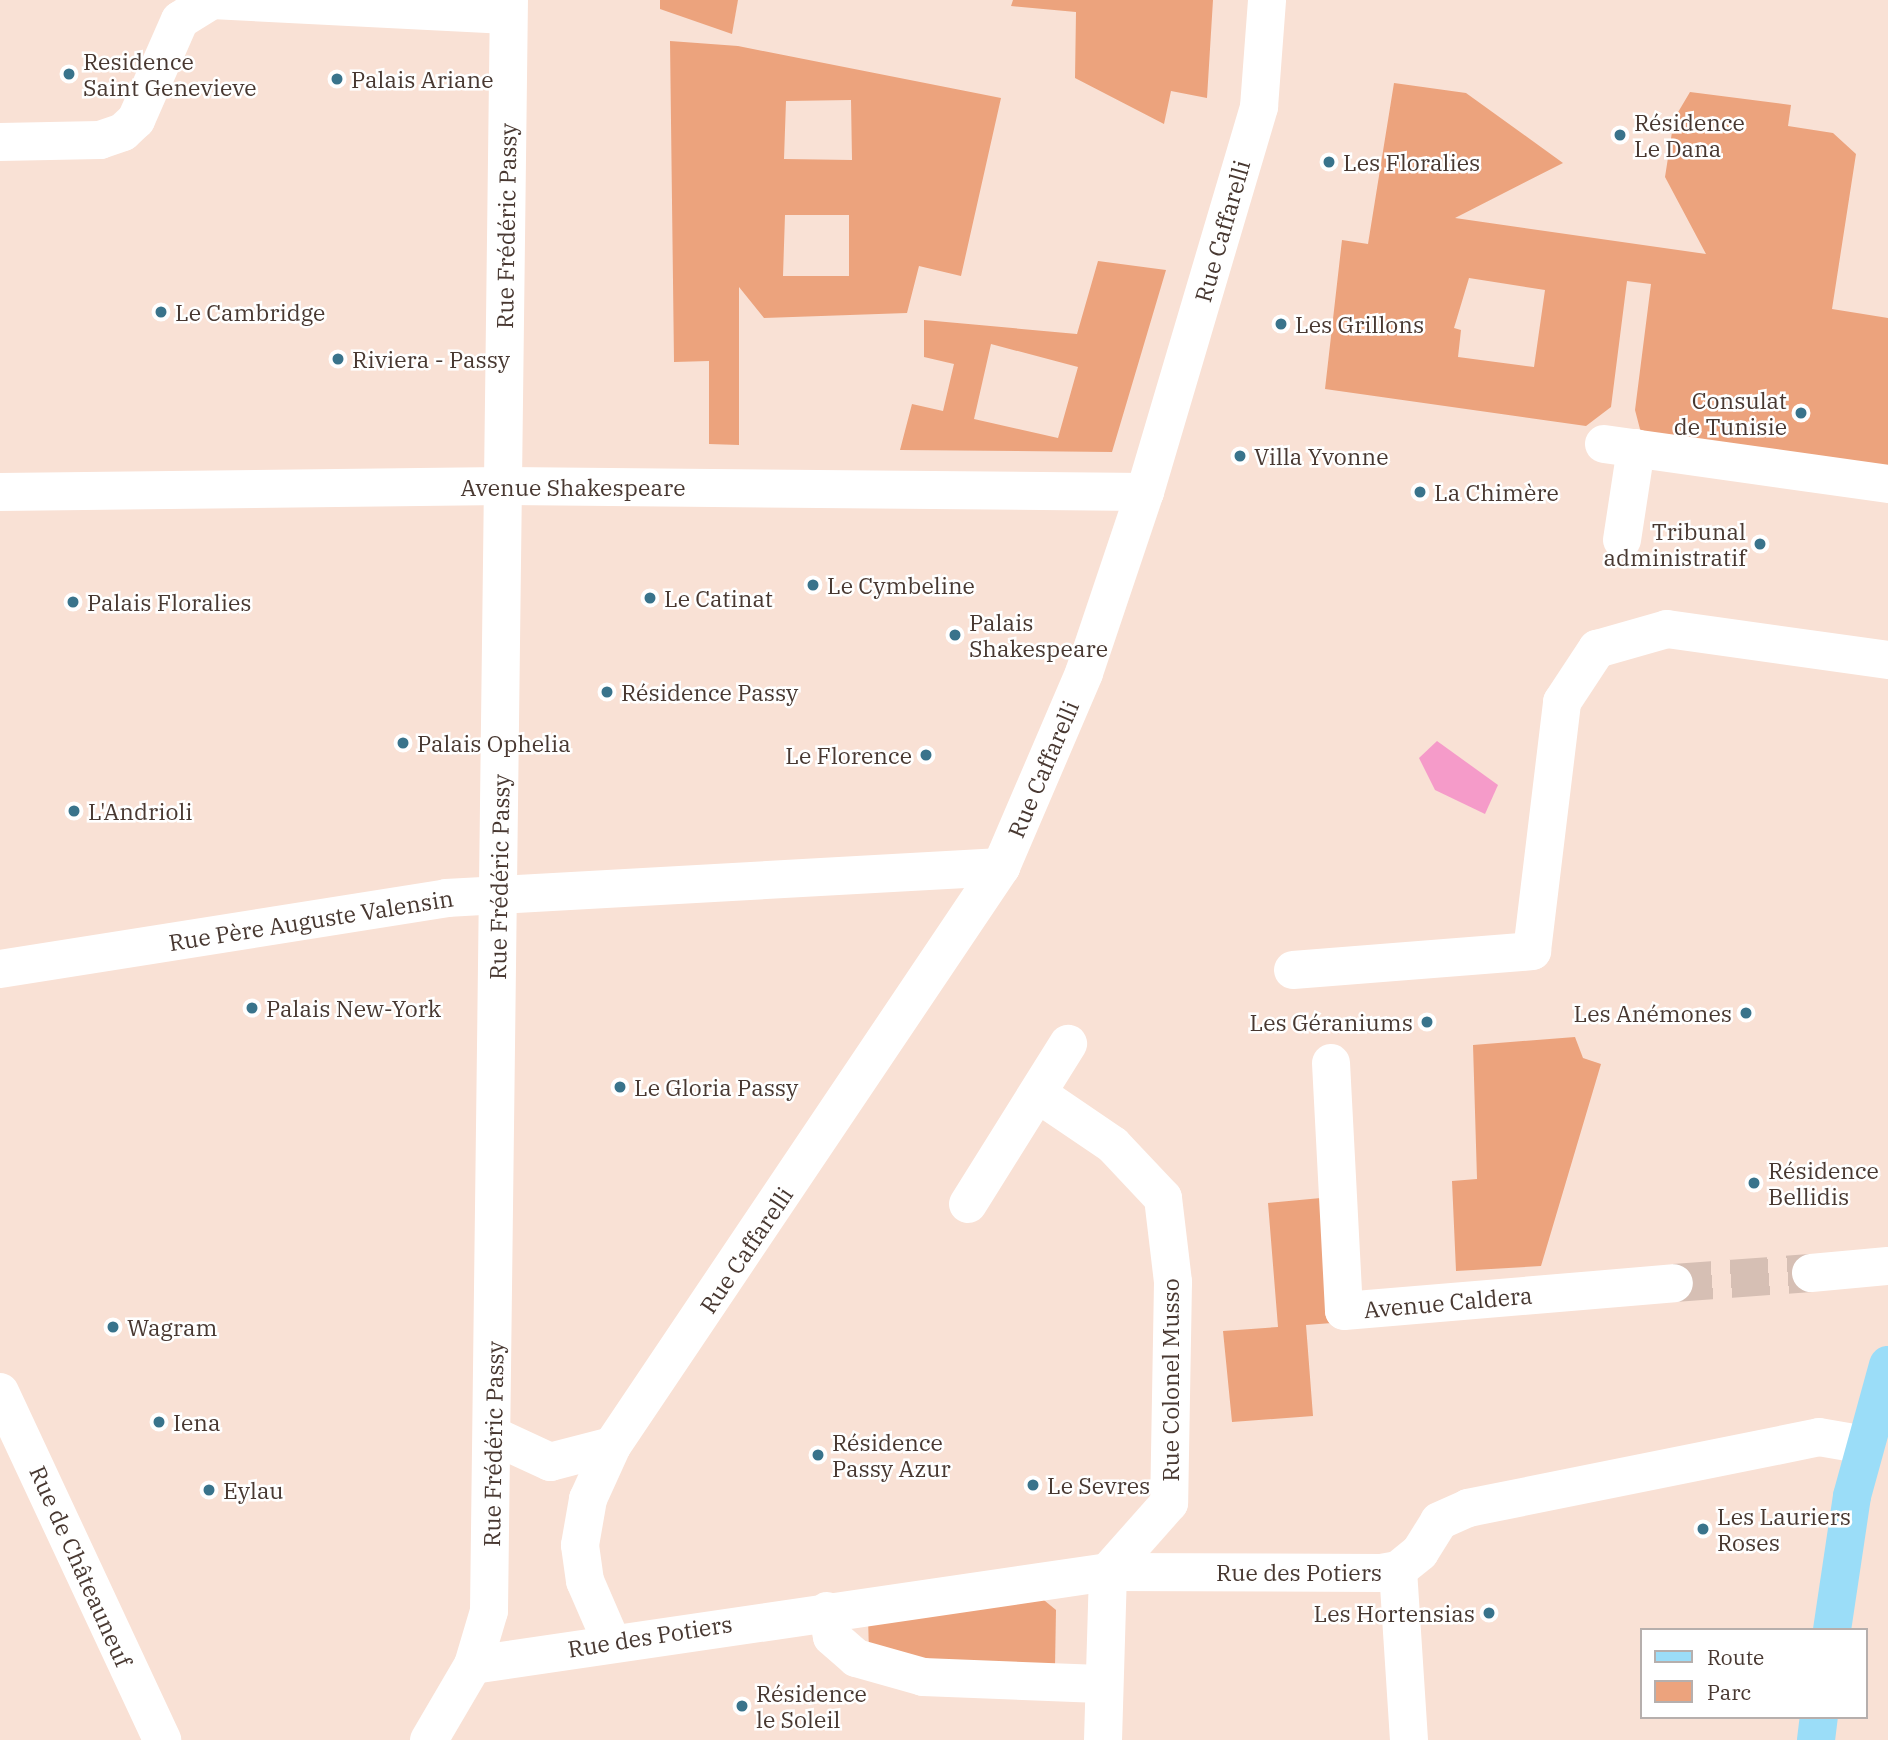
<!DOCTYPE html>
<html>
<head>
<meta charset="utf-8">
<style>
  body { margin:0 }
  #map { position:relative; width:1888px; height:1740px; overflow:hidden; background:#f9e1d5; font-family:"IBM Plex Serif",serif }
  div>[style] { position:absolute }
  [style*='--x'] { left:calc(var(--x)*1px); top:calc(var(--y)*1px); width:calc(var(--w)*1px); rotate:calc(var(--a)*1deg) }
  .green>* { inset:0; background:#eca37d }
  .water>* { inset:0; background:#f59bc9 }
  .minor-tunnel>* { height:38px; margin-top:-19px; transform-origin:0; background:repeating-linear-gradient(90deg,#d6bfb4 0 38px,transparent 0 57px) }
  .minor>* { height:38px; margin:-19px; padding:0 19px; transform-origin:19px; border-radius:19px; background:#fff }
  .major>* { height:38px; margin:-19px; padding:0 19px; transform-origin:19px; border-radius:19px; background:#9bddf8 }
  .dots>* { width:19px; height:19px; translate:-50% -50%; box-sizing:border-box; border:4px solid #fff; border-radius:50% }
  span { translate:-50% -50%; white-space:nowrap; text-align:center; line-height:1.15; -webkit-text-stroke:5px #fff; paint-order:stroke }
  .poi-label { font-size:23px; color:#483831 }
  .left { translate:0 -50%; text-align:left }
  .right { translate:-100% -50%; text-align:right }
  .street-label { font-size:23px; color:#483831 }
  .legend { position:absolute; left:1640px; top:1628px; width:228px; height:91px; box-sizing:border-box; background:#fff; border:2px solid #b6afad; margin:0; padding:9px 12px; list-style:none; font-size:21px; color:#483831 }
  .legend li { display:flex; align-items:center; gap:14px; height:35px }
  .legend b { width:35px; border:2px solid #b6afad }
</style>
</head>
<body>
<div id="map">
  <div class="green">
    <i style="clip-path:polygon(660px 0,738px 0,732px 34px,660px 9px)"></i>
    <i style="clip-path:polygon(1013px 0,1213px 0,1207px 98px,1171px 91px,1164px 124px,1075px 78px,1076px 12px,1011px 6px)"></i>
    <i style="clip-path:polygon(evenodd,670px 41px,738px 46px,1001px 98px,961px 276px,919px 266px,907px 313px,764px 318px,739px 287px,739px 445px,709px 444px,709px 361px,674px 362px,670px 41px,851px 100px,852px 160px,784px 159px,786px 101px,851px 100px,670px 41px,785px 215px,849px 215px,849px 276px,783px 276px,785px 215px)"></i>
    <i style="clip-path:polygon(evenodd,1394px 83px,1466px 93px,1563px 163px,1455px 218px,1706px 254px,1665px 177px,1674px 119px,1690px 92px,1791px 105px,1788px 126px,1833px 133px,1856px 154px,1832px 309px,1888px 318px,1888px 469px,1641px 433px,1635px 410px,1651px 284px,1627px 281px,1611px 407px,1586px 426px,1325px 389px,1342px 240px,1368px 244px,1394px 83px,1469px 278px,1545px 290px,1534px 367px,1458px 357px,1461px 330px,1454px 328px,1469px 278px)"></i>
    <i style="clip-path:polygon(evenodd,1098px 261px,1166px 270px,1112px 452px,900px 450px,912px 404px,943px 411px,954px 364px,924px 357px,924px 320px,1077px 334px,1098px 261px,991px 344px,1078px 367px,1058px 438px,974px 419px,991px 344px)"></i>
    <i style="clip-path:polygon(1575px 1037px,1583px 1058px,1601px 1064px,1541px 1266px,1456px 1271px,1452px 1181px,1477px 1179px,1473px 1045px)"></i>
    <i style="clip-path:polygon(1321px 1198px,1332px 1323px,1306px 1325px,1313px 1416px,1232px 1422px,1223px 1331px,1278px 1327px,1268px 1203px)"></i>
    <i style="clip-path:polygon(1033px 1591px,1056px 1610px,1055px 1667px,929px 1665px,869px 1653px,868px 1617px)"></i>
  </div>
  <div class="water">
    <i style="clip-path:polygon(1437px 741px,1498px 785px,1485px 814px,1435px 790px,1419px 758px)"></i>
  </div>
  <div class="minor-tunnel">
    <i style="--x:1674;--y:1283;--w:137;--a:-4.2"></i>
  </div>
  <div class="minor">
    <i style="--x:0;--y:142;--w:100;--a:-1.1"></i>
    <i style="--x:100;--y:140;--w:24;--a:-19"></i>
    <i style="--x:123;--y:132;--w:18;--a:-43"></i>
    <i style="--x:136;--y:120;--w:109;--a:-66.3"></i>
    <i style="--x:180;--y:20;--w:38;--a:-32"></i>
    <i style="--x:212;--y:0;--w:296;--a:2.9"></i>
    <i style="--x:1604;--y:444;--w:287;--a:8"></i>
    <i style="--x:0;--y:492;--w:503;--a:-0.68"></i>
    <i style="--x:503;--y:486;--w:642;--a:0.54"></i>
    <i style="--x:1622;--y:540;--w:93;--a:-81.3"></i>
    <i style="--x:0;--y:969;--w:452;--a:-9"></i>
    <i style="--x:446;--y:898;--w:556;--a:-3.2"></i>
    <i style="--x:1293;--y:970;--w:240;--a:-4.5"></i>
    <i style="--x:1532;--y:951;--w:251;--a:-83.1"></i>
    <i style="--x:1562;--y:702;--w:64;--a:-56.6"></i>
    <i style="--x:1597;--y:649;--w:73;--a:-15.9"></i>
    <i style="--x:1667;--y:629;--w:223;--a:8"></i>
    <i style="--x:1331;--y:1063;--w:248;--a:87"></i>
    <i style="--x:1344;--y:1311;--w:331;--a:-4.8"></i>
    <i style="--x:1041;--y:1096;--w:87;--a:34.2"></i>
    <i style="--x:1113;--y:1145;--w:73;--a:46.7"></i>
    <i style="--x:1163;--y:1198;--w:85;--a:83.2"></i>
    <i style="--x:1173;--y:1282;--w:221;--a:91"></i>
    <i style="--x:1169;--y:1503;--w:92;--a:131.5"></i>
    <i style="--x:1108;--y:1572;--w:168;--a:91.7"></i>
    <i style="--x:968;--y:1204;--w:189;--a:-58"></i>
    <i style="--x:1811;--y:1273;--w:77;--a:-5.2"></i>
    <i style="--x:0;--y:1392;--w:384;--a:65"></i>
    <i style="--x:494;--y:1436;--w:62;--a:24.9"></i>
    <i style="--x:550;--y:1462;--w:64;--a:-14.5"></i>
    <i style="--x:612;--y:1446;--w:698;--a:-56.1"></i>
    <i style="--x:1001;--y:867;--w:211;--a:-66.8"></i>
    <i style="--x:1084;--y:673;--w:191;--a:-71.4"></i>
    <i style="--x:1145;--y:492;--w:402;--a:-73.5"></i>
    <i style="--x:1259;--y:107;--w:107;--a:-85.7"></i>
    <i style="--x:1398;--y:1570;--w:170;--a:86.3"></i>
    <i style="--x:827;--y:1611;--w:26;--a:79"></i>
    <i style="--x:832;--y:1637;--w:32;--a:41"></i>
    <i style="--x:856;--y:1658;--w:70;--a:15.8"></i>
    <i style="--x:923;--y:1677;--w:177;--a:2.3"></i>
    <i style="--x:611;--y:1641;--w:65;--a:-113.4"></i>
    <i style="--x:585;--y:1581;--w:36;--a:-98"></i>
    <i style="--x:580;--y:1545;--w:47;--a:-80.1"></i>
    <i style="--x:588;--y:1499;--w:58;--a:-65.6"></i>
    <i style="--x:473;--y:1665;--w:642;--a:-8.33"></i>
    <i style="--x:1108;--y:1572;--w:273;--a:0.2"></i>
    <i style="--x:1381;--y:1573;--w:17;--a:-10"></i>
    <i style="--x:1398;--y:1570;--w:28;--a:-39"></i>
    <i style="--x:1420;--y:1552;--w:36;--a:-58"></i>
    <i style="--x:1439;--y:1521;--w:32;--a:-24"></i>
    <i style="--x:1468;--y:1508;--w:358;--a:-11.4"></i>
    <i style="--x:1819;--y:1437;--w:47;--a:9.9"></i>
    <i style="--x:429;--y:1740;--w:87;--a:-59.6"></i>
    <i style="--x:473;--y:1665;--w:56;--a:-73.5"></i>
    <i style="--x:489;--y:1611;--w:1611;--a:-89.29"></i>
  </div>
  <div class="major">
    <i style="--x:1832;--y:1630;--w:135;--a:-81.5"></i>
    <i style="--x:1852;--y:1496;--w:136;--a:-74.6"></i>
    <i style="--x:1816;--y:1740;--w:23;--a:-83"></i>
  </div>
  <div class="dots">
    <i style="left:69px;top:74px;background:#39738b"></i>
    <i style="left:337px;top:79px;background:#39738b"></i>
    <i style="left:1620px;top:135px;background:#39738b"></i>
    <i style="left:1329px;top:162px;background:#39738b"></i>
    <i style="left:161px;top:312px;background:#39738b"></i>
    <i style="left:1281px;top:324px;background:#39738b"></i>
    <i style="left:338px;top:359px;background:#39738b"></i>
    <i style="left:1801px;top:413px;background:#39738b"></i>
    <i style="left:1240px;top:456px;background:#39738b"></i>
    <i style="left:1420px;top:492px;background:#39738b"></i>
    <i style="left:1760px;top:544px;background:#39738b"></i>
    <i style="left:813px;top:585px;background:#39738b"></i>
    <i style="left:650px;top:598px;background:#39738b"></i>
    <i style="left:73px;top:602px;background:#39738b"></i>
    <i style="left:955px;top:635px;background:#39738b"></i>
    <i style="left:607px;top:692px;background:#39738b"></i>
    <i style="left:403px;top:743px;background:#39738b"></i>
    <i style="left:926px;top:755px;background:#39738b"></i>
    <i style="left:74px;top:811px;background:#39738b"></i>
    <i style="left:252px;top:1008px;background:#39738b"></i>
    <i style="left:1746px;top:1013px;background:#39738b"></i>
    <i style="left:1427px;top:1022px;background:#39738b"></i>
    <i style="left:620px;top:1087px;background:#39738b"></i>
    <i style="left:1754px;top:1183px;background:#39738b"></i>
    <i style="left:113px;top:1327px;background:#39738b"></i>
    <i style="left:159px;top:1422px;background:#39738b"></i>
    <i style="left:818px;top:1455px;background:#39738b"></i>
    <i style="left:1033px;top:1485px;background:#39738b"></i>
    <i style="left:209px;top:1490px;background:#39738b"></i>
    <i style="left:1703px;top:1529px;background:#39738b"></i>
    <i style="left:1489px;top:1613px;background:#39738b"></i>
    <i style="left:742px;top:1706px;background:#39738b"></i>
  </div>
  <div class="poi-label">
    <span class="left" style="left:83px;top:74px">Residence<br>Saint Genevieve</span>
    <span class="left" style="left:351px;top:79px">Palais Ariane</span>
    <span class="left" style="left:1634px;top:135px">Résidence<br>Le Dana</span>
    <span class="left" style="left:1343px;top:162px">Les Floralies</span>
    <span class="left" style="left:175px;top:312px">Le Cambridge</span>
    <span class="left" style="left:1295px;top:324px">Les Grillons</span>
    <span class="left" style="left:352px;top:359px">Riviera - Passy</span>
    <span class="right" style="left:1787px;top:413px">Consulat<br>de Tunisie</span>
    <span class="left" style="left:1254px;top:456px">Villa Yvonne</span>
    <span class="left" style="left:1434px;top:492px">La Chimère</span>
    <span class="right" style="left:1746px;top:544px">Tribunal<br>administratif</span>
    <span class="left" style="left:827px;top:585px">Le Cymbeline</span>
    <span class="left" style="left:664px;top:598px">Le Catinat</span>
    <span class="left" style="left:87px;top:602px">Palais Floralies</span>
    <span class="left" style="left:969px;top:635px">Palais<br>Shakespeare</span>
    <span class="left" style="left:621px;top:692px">Résidence Passy</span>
    <span class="left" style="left:417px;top:743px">Palais Ophelia</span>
    <span class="right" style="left:912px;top:755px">Le Florence</span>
    <span class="left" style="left:88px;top:811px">L'Andrioli</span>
    <span class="left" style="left:266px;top:1008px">Palais New-York</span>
    <span class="right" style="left:1732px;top:1013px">Les Anémones</span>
    <span class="right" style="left:1413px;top:1022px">Les Géraniums</span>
    <span class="left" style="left:634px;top:1087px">Le Gloria Passy</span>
    <span class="left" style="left:1768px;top:1183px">Résidence<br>Bellidis</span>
    <span class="left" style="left:127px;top:1327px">Wagram</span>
    <span class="left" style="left:173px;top:1422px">Iena</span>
    <span class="left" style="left:832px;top:1455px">Résidence<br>Passy Azur</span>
    <span class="left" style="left:1047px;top:1485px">Le Sevres</span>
    <span class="left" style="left:223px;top:1490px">Eylau</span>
    <span class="left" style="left:1717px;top:1529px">Les Lauriers<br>Roses</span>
    <span class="right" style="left:1475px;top:1613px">Les Hortensias</span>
    <span class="left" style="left:756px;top:1706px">Résidence<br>le Soleil</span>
  </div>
  <div class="street-label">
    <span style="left:506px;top:226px;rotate:-89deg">Rue Frédéric Passy</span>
    <span style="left:1222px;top:231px;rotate:-74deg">Rue Caffarelli</span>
    <span style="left:573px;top:487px">Avenue Shakespeare</span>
    <span style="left:1043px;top:769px;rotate:-67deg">Rue Caffarelli</span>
    <span style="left:499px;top:877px;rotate:-89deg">Rue Frédéric Passy</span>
    <span style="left:311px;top:920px;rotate:-9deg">Rue Père Auguste Valensin</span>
    <span style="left:746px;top:1250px;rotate:-56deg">Rue Caffarelli</span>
    <span style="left:1448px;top:1302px;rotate:-5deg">Avenue Caldera</span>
    <span style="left:1170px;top:1380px;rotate:-90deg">Rue Colonel Musso</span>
    <span style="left:493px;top:1444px;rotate:-89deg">Rue Frédéric Passy</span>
    <span style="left:81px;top:1566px;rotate:66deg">Rue de Châteauneuf</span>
    <span style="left:1299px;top:1572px">Rue des Potiers</span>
    <span style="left:650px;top:1636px;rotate:-9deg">Rue des Potiers</span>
  </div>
  <ul class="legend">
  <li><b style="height:9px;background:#9bddf8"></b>Route</li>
  <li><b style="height:19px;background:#eca37d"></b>Parc</li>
  </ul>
</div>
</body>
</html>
